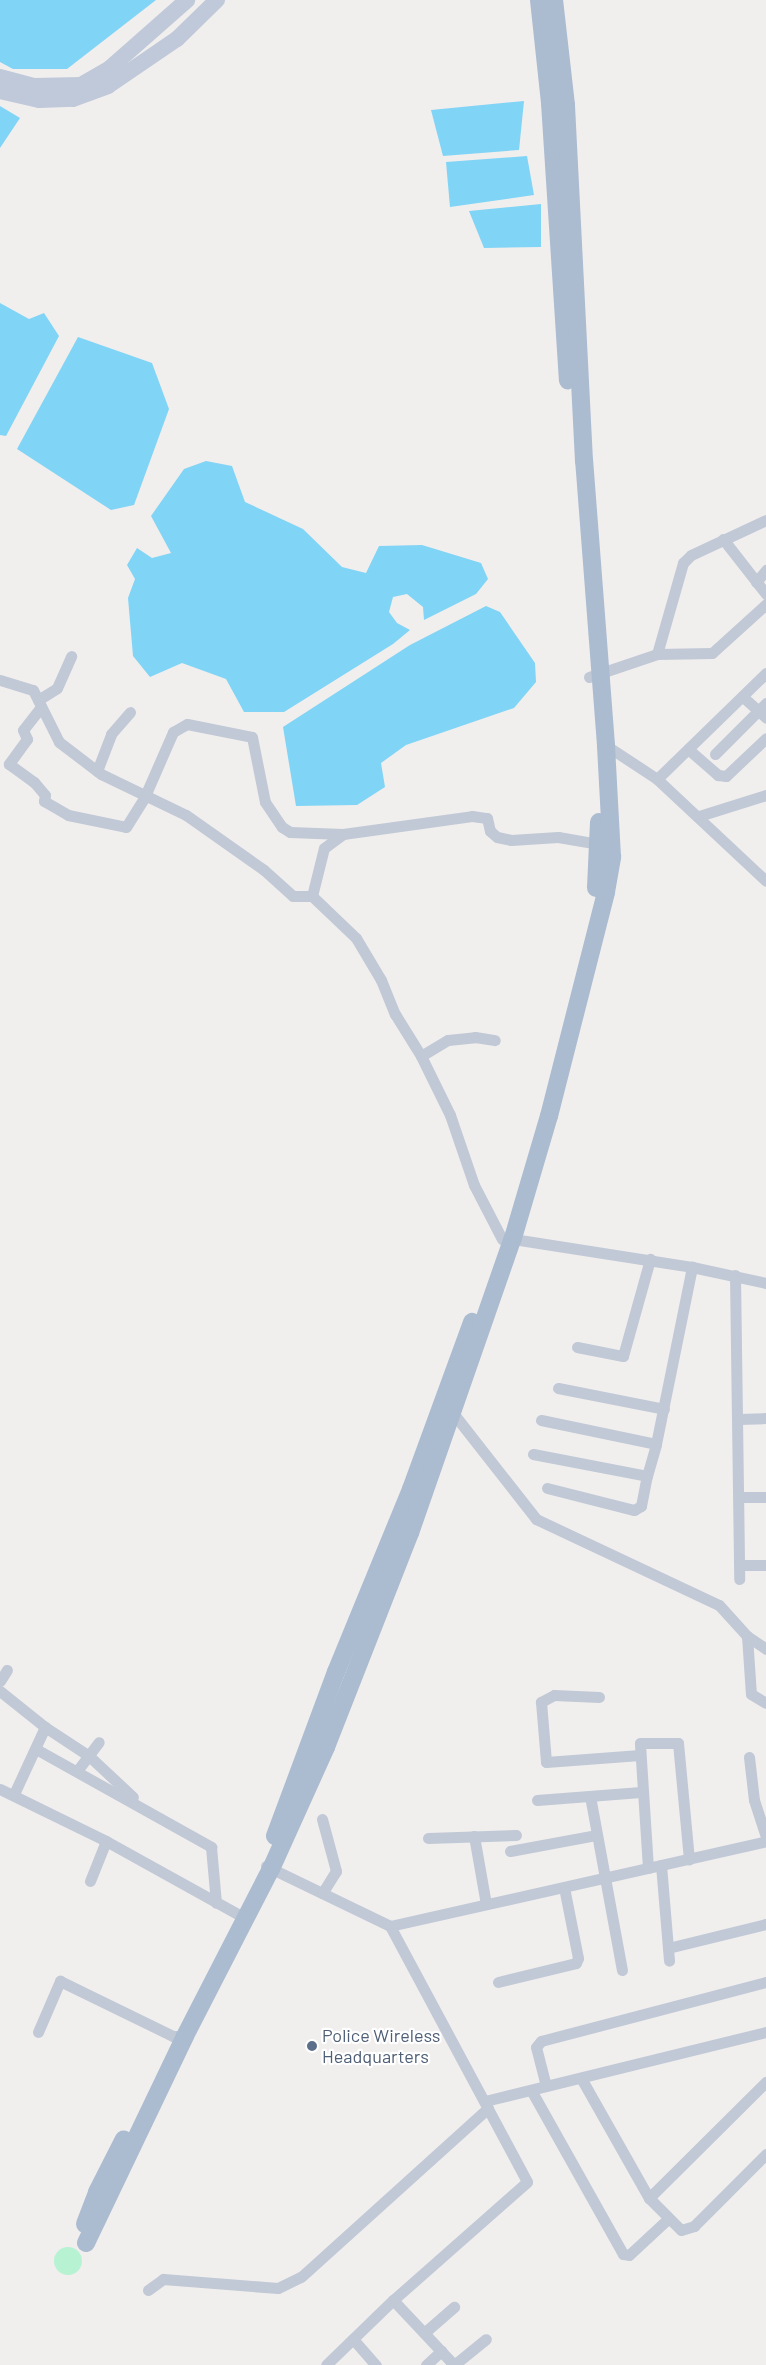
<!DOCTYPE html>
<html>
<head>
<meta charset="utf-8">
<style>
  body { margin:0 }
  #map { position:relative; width:766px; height:2365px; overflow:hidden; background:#f1eeee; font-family:Barlow,sans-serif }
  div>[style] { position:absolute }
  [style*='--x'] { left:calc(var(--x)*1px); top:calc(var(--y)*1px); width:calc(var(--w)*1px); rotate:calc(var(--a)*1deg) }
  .green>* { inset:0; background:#b7f3d3 }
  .round { border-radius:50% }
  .water>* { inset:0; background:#80d4f5 }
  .minor>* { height:11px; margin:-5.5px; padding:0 5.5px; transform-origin:5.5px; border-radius:5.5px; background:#c0c9d5 }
  .secondary>* { height:16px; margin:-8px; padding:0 8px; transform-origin:8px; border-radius:8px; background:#bfc9d9 }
  .primary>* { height:18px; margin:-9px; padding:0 9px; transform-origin:9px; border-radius:9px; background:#abbbd0 }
  .dots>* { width:14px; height:14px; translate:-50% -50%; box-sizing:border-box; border:2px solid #fff; border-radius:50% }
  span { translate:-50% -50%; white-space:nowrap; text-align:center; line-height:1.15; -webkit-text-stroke:4.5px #fff; paint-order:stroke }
  .service-label { font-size:18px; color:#4e5e75 }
  .left { translate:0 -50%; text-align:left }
</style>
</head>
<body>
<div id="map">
  <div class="green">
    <i class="round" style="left:54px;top:2247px;width:28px;height:28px"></i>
  </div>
  <div class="water">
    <i style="clip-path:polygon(0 0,156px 0,67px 69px,13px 69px,0 62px)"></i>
    <i style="clip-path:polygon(524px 101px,519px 150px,443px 156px,431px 110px)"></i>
    <i style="clip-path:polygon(0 106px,20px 118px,0 148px)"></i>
    <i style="clip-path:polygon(527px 156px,534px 195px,450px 207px,446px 162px)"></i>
    <i style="clip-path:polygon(541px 204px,541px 247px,484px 248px,469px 211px)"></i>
    <i style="clip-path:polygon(0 303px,29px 319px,44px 313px,59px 336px,6px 436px,0 435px)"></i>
    <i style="clip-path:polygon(78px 337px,152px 363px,169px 409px,134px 505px,111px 510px,17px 449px)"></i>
    <i style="clip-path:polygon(206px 461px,232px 466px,245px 502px,303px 529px,342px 567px,366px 573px,379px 546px,422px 545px,481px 563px,488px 579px,476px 594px,424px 620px,423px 607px,407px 594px,393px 597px,389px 612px,397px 623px,410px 630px,393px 644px,284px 712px,244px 712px,226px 679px,182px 663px,150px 677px,133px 656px,128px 598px,135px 579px,127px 565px,137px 548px,152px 558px,171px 553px,151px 516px,184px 469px)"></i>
    <i style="clip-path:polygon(486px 606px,500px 612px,535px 663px,536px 682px,514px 708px,406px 745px,381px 763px,385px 787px,357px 805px,296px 806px,283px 727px,410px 645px)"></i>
  </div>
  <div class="minor">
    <i style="--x:723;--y:539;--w:70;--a:52"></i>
    <i style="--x:756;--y:582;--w:16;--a:-50"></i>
    <i style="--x:657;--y:654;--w:95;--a:-74.1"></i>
    <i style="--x:683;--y:563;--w:11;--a:-45"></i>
    <i style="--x:691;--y:555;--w:83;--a:-25"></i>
    <i style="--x:589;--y:677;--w:72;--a:-18.7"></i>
    <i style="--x:657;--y:654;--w:55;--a:-1"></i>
    <i style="--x:712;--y:653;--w:73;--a:-42.2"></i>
    <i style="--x:0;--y:680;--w:34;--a:17"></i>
    <i style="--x:33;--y:690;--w:58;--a:63.4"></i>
    <i style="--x:59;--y:742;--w:53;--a:37.3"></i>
    <i style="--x:101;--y:774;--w:94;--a:25.8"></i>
    <i style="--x:186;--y:815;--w:95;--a:35.2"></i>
    <i style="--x:264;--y:870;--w:39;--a:42"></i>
    <i style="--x:293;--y:896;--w:19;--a:0"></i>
    <i style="--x:312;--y:896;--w:61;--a:43.7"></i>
    <i style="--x:356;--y:938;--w:49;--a:59.2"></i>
    <i style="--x:381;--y:980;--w:37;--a:68"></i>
    <i style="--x:395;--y:1014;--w:49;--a:58.2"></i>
    <i style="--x:421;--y:1056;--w:66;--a:63.8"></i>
    <i style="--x:450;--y:1115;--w:74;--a:71.1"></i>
    <i style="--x:474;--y:1185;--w:61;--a:62.6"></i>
    <i style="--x:743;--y:697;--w:31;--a:42"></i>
    <i style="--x:38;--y:700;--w:22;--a:-32"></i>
    <i style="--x:57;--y:688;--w:35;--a:-66"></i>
    <i style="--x:41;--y:707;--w:29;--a:128"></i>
    <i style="--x:23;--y:730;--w:10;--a:66"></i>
    <i style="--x:27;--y:739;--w:31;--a:126"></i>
    <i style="--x:9;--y:764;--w:31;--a:36"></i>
    <i style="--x:34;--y:782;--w:17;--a:50"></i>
    <i style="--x:45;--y:795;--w:6;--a:99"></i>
    <i style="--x:44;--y:801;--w:28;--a:30"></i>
    <i style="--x:68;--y:815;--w:59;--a:11.7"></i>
    <i style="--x:126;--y:827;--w:36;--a:-58"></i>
    <i style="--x:145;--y:796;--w:70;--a:-66.4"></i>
    <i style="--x:173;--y:732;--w:16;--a:-30"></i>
    <i style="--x:187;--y:724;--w:66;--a:11.3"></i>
    <i style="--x:252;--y:737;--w:66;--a:78.7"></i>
    <i style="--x:265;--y:802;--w:30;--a:56"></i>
    <i style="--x:282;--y:827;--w:9;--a:32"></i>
    <i style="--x:290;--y:832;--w:53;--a:2.2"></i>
    <i style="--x:604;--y:744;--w:64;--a:33.4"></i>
    <i style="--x:657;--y:779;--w:149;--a:43.1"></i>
    <i style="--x:688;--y:749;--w:40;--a:41"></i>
    <i style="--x:718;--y:775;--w:8;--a:7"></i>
    <i style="--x:726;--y:776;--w:55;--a:-43.5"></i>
    <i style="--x:715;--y:754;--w:72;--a:-45"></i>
    <i style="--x:97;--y:771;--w:40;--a:-69"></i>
    <i style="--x:111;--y:734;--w:29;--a:-49"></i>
    <i style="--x:657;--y:779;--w:152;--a:-44.2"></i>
    <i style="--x:699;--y:816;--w:70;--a:-17.4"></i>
    <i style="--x:312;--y:896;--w:49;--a:-76"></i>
    <i style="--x:324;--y:848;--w:24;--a:-36"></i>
    <i style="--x:343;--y:834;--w:130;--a:-7.9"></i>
    <i style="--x:472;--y:816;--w:15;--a:8"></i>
    <i style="--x:487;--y:818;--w:13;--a:77"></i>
    <i style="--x:490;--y:831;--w:9;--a:41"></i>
    <i style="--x:497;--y:837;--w:14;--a:12"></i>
    <i style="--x:511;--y:840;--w:47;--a:-3.7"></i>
    <i style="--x:558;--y:837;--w:42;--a:9.7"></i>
    <i style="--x:421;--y:1056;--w:31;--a:-31"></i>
    <i style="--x:448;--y:1040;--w:27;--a:-6"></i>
    <i style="--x:475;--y:1037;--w:20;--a:9"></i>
    <i style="--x:507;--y:1238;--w:187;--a:8.9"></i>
    <i style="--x:692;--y:1267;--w:76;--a:12.2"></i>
    <i style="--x:735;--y:1275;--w:304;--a:89.2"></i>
    <i style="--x:577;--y:1347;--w:47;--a:11.1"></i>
    <i style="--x:623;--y:1356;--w:101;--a:-74.4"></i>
    <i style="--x:558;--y:1388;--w:108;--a:11.2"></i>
    <i style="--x:453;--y:1413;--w:135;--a:51.9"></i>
    <i style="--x:536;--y:1519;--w:202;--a:25.2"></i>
    <i style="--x:719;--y:1605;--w:42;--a:47.9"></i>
    <i style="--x:747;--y:1636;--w:23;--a:34"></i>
    <i style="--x:739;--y:1419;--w:27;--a:-2"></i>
    <i style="--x:541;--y:1420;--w:117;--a:11.8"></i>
    <i style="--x:656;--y:1444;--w:181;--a:-78.5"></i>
    <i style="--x:533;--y:1454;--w:116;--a:10.9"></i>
    <i style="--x:647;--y:1476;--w:33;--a:-74"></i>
    <i style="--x:547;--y:1488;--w:90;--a:14.2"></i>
    <i style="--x:634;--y:1510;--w:8;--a:-30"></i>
    <i style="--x:641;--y:1506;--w:31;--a:-79"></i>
    <i style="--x:739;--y:1497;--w:27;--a:0"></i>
    <i style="--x:740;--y:1565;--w:26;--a:0"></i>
    <i style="--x:747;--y:1636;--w:58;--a:86.1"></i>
    <i style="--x:751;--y:1694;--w:17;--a:31"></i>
    <i style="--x:0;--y:1681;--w:13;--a:-58"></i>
    <i style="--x:0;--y:1691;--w:58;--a:38.7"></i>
    <i style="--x:45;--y:1727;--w:53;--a:33.4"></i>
    <i style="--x:89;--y:1756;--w:60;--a:43"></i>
    <i style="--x:599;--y:1697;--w:45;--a:-177.5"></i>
    <i style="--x:554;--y:1695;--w:15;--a:152"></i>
    <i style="--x:541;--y:1702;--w:60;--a:85.2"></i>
    <i style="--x:546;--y:1762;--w:94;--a:-4.3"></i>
    <i style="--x:36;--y:1749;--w:201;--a:29.2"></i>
    <i style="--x:211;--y:1847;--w:56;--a:84.9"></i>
    <i style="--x:749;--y:1757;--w:43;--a:83.4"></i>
    <i style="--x:754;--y:1800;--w:40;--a:72"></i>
    <i style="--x:77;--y:1771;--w:36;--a:-53"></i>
    <i style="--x:0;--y:1789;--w:118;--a:26.1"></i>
    <i style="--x:106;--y:1841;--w:159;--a:29"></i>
    <i style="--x:14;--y:1794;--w:74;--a:-65.2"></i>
    <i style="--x:590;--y:1796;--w:177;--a:79.6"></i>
    <i style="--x:537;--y:1800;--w:104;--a:-4.4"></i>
    <i style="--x:322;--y:1819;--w:54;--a:74.9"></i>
    <i style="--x:336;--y:1871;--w:26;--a:122"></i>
    <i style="--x:474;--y:1836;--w:69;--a:80"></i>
    <i style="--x:428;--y:1838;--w:88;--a:-2"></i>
    <i style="--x:510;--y:1851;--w:87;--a:-10.5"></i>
    <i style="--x:661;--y:1865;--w:96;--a:85.2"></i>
    <i style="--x:266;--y:1866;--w:138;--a:25.8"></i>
    <i style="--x:390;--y:1926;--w:290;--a:61.8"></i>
    <i style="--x:527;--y:2182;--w:179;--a:138.6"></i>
    <i style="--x:393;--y:2300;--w:93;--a:135.9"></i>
    <i style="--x:648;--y:1868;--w:125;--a:-93.7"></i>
    <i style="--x:640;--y:1743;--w:38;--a:0"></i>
    <i style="--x:678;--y:1743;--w:117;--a:84.6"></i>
    <i style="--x:90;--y:1881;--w:43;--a:-68.2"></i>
    <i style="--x:390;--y:1926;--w:385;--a:-12.7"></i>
    <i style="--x:668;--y:1948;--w:101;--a:-13.8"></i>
    <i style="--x:498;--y:1982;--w:80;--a:-13.7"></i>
    <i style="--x:576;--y:1963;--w:5;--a:-68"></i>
    <i style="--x:578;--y:1958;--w:72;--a:-101.2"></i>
    <i style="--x:38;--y:2032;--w:56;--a:-66.7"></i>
    <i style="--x:60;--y:1981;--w:126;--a:26"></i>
    <i style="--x:173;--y:2036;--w:12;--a:0"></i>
    <i style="--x:581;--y:2078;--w:138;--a:60.5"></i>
    <i style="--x:649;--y:2198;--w:45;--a:45"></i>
    <i style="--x:681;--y:2230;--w:14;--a:-17"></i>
    <i style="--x:694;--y:2226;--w:102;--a:-45"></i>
    <i style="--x:546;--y:2086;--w:40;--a:-104.4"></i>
    <i style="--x:536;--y:2047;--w:8;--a:-50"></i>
    <i style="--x:541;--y:2041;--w:233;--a:-14.7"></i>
    <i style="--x:531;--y:2090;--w:188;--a:60.7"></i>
    <i style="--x:623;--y:2254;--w:6;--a:9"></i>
    <i style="--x:629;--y:2255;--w:54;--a:-42.8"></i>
    <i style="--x:485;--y:2101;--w:289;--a:-13.8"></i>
    <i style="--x:649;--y:2198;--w:165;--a:-44.8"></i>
    <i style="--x:148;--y:2290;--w:19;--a:-36"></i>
    <i style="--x:163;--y:2279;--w:115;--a:4.5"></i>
    <i style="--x:278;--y:2288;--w:25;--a:-26"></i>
    <i style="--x:301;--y:2277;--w:252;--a:-42.1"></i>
    <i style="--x:393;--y:2300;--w:89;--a:46.8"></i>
    <i style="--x:424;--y:2333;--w:40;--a:-41"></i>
    <i style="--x:353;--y:2339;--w:35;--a:49"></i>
    <i style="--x:426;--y:2365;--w:21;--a:-43"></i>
    <i style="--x:454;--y:2365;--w:41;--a:-39.1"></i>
  </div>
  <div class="secondary">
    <i style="--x:0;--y:77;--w:35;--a:15"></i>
    <i style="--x:34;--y:86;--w:47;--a:-1.2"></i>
    <i style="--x:81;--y:85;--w:34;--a:-30"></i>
    <i style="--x:110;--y:68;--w:103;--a:-41.4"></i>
    <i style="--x:0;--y:91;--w:40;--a:13"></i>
    <i style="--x:39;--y:100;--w:34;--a:-2"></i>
    <i style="--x:73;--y:99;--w:37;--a:-20"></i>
    <i style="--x:108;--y:86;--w:83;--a:-34.3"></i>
    <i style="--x:177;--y:39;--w:56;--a:-44.3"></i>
  </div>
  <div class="primary">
    <i style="--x:539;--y:0;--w:104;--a:83.9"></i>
    <i style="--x:550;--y:103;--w:278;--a:86.3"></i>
    <i style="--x:596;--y:888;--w:66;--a:-87.4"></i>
    <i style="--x:275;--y:1836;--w:175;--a:-69.6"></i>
    <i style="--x:336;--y:1672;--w:198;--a:-67.7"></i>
    <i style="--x:411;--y:1489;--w:178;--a:-69.9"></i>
    <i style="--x:85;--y:2224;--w:34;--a:-69"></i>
    <i style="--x:97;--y:2192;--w:59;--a:-63"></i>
    <i style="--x:86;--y:2243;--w:229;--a:-64.4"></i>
    <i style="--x:185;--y:2036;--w:188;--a:-62.8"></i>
    <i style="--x:271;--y:1869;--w:134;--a:-65.7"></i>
    <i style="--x:326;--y:1747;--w:230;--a:-68.6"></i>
    <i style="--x:410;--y:1533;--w:312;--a:-70.8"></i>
    <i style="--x:513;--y:1238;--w:127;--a:-73.6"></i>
    <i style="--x:549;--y:1116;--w:231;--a:-75.7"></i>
    <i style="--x:606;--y:892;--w:36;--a:-80"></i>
    <i style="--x:612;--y:857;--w:112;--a:-93.1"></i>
    <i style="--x:606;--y:745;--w:285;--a:-94.4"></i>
    <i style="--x:584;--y:461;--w:356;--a:-92.9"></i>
    <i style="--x:566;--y:105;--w:106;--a:-96.5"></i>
  </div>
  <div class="dots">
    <i style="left:312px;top:2046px;background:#5c6f8a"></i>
  </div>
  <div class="service-label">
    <span class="left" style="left:322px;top:2046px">Police Wireless<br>Headquarters</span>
  </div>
</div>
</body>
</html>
